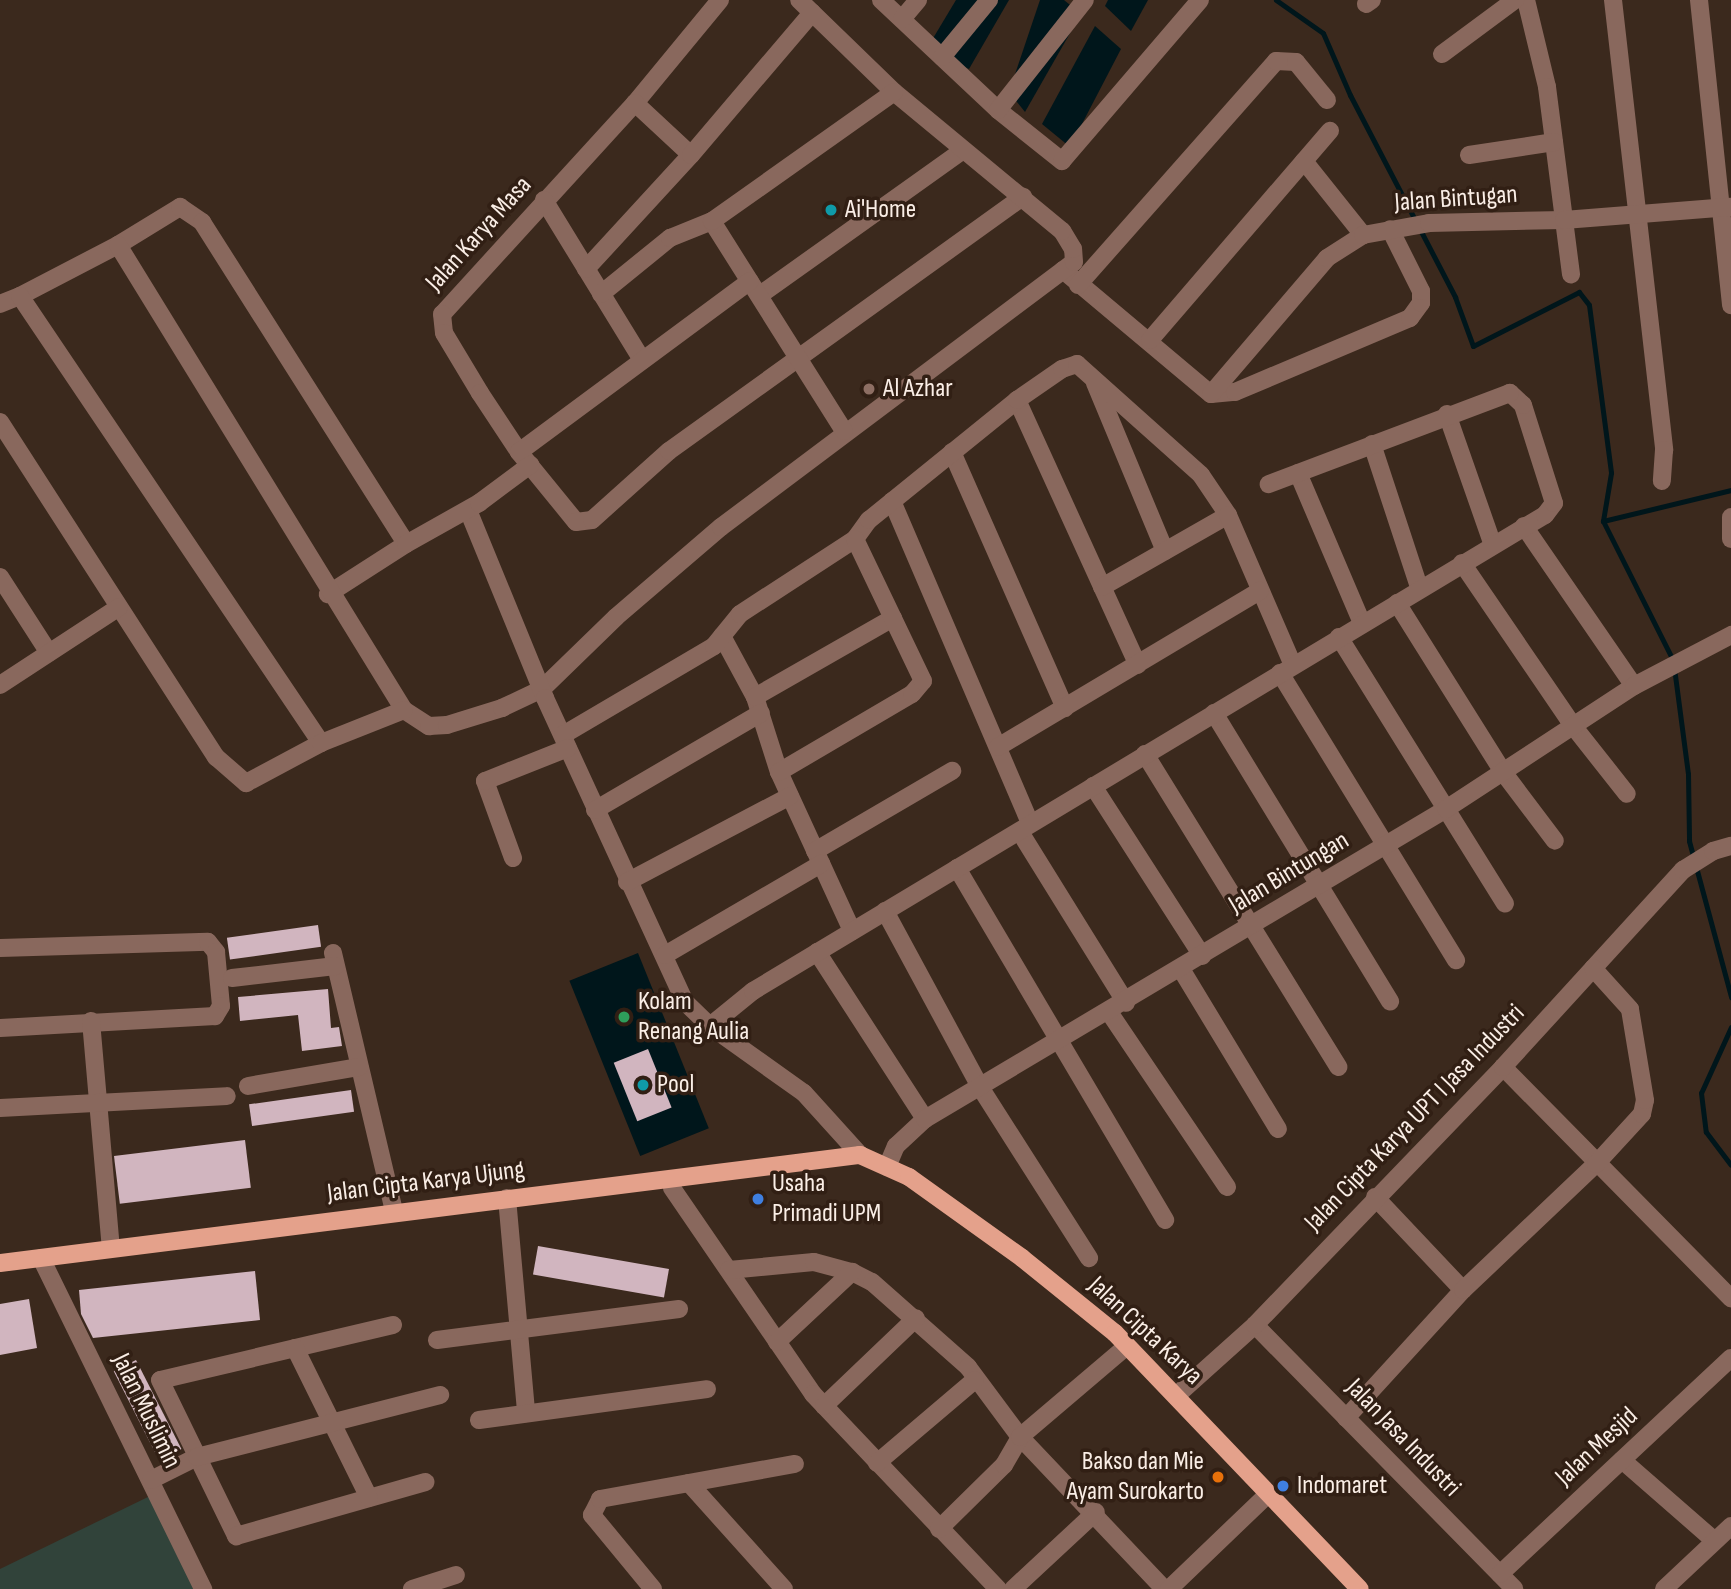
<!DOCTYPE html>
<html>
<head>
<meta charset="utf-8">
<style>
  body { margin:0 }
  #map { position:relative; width:1731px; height:1589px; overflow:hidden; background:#3b291d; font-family:"Sofia Sans Condensed",sans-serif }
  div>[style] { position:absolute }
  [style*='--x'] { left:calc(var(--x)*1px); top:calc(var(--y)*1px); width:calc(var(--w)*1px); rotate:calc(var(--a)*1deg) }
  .green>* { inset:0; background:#31433a }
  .water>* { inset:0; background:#00161b; transform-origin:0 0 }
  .stream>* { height:5px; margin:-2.5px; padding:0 2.5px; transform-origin:2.5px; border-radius:2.5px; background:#00161b }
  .building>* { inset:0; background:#d1b5bf; transform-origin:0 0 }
  .minor>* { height:18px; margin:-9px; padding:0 9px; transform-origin:9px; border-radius:9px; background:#89685d }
  .major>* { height:18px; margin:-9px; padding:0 9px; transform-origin:9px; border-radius:9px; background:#e4a18b }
  .dots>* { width:19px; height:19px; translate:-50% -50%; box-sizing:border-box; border:4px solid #311f14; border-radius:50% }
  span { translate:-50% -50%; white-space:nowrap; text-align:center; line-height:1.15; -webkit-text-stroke:7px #311f14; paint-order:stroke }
  .street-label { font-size:26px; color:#faeee6 }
  .poi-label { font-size:26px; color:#faeee6 }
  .left { translate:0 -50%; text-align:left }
  .right { translate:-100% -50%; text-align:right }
</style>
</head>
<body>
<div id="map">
  <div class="green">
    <i style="clip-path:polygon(150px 1496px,195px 1589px,0 1589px,0 1569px)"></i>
  </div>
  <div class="water">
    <i style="clip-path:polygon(956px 0,1009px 0,969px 69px,942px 57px,932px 40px)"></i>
    <i style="clip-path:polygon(1040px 0,1064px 0,1081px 14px,1025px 112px,1009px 92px)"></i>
    <i style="clip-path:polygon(1108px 0,1148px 0,1131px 31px,1105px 6px)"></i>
    <i style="clip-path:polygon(1095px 26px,1121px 49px,1070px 147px,1042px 124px)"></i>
    <i style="left:638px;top:953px;width:189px;height:74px;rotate:68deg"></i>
  </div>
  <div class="stream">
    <i style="--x:1276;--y:0;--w:57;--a:35.1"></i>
    <i style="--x:1323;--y:33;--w:68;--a:66.5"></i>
    <i style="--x:1350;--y:95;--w:228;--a:62.5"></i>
    <i style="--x:1455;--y:297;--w:52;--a:69.8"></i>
    <i style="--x:1473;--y:346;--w:119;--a:-27"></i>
    <i style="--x:1579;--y:292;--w:16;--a:52"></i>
    <i style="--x:1589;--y:305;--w:169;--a:82.5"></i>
    <i style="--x:1611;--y:473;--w:49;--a:99.5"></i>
    <i style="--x:1603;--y:521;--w:132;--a:-13.6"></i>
    <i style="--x:1603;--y:521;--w:156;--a:63.3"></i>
    <i style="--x:1673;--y:660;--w:115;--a:82.5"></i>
    <i style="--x:1688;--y:774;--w:67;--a:89.1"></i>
    <i style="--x:1689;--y:841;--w:162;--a:74.9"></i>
    <i style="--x:1731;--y:1027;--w:72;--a:114.4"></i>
    <i style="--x:1701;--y:1093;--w:39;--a:83"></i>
    <i style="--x:1706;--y:1132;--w:41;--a:52.9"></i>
  </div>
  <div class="building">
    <i style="left:318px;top:925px;width:22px;height:92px;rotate:82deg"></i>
    <i style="clip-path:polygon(328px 989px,331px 1028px,339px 1027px,342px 1046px,302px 1051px,298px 1015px,240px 1021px,238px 997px)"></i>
    <i style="left:648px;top:1049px;width:63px;height:37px;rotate:68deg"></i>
    <i style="left:351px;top:1090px;width:22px;height:103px;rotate:82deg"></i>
    <i style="left:245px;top:1140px;width:48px;height:132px;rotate:83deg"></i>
    <i style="left:669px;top:1269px;width:29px;height:133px;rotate:100deg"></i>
    <i style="clip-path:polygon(255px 1271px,260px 1320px,93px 1338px,81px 1314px,79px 1290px)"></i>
    <i style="clip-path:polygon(29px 1299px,37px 1348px,0 1355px,0 1304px)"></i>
    <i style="left:136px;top:1360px;width:100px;height:25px;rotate:63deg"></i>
  </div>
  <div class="minor">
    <i style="--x:720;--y:0;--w:134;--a:129.5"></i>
    <i style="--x:635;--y:103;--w:286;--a:132.4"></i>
    <i style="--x:442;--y:314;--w:19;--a:84"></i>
    <i style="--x:444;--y:333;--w:70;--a:59"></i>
    <i style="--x:480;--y:393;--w:71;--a:56.5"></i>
    <i style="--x:519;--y:452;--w:90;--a:50.8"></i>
    <i style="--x:576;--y:522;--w:16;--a:-7"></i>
    <i style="--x:592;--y:520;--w:103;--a:-41.9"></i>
    <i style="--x:669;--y:451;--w:436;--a:-35.7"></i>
    <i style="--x:881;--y:0;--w:161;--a:43.2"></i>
    <i style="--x:998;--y:110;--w:82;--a:38.6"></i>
    <i style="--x:1062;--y:161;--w:212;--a:-49.4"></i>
    <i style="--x:1526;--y:0;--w:89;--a:76.4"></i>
    <i style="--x:1547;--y:87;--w:189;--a:82.7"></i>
    <i style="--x:1613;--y:0;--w:453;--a:83.5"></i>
    <i style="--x:1664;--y:450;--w:31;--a:94"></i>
    <i style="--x:1699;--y:0;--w:307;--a:84"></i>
    <i style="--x:1366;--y:4;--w:7;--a:-34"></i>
    <i style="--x:902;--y:19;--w:25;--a:-50"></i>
    <i style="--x:1442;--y:54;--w:91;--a:-36.5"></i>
    <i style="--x:942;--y:57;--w:74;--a:-50.5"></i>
    <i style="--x:635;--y:103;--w:76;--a:42.9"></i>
    <i style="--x:998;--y:110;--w:140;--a:-51.7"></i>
    <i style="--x:1469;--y:155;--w:86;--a:-8.7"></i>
    <i style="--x:1304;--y:161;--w:95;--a:51.4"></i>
    <i style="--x:544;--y:200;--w:188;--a:58.5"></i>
    <i style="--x:118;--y:245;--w:73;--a:-31.5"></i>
    <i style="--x:180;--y:207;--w:27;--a:34"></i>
    <i style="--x:202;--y:222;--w:381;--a:57.6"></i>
    <i style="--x:406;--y:544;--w:93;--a:147.3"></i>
    <i style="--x:586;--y:269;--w:155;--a:-47.4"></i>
    <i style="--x:691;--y:155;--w:187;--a:-49.6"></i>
    <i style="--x:1063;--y:270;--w:193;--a:40"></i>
    <i style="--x:1211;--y:394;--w:24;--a:-5"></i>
    <i style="--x:1235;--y:392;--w:190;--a:-22.9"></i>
    <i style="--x:1410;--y:318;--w:19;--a:-54"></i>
    <i style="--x:1421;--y:303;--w:12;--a:-90"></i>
    <i style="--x:1421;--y:291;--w:69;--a:-116.6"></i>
    <i style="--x:1078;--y:285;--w:299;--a:-48.5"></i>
    <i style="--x:1276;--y:61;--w:20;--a:3"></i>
    <i style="--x:1296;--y:62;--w:49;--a:50.8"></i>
    <i style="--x:601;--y:294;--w:89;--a:-39.1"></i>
    <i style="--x:670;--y:238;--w:45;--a:-22"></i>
    <i style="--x:760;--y:295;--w:248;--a:-35.5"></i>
    <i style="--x:20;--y:296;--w:110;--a:-27.5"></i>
    <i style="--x:118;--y:245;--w:546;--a:58.41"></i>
    <i style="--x:404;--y:710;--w:30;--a:33"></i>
    <i style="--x:429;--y:726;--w:18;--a:-3"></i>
    <i style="--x:447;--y:725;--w:58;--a:-17.2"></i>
    <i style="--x:502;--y:708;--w:44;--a:-25.4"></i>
    <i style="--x:542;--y:689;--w:103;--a:-44.2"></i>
    <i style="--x:616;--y:617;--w:138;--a:-40.6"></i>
    <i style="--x:721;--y:527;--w:441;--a:-36.9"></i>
    <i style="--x:1074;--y:262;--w:13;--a:-94"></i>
    <i style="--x:1073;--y:249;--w:21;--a:-121"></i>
    <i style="--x:1062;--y:231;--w:218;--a:-140.4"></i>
    <i style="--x:894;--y:92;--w:132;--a:-135.9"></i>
    <i style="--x:0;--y:304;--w:22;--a:-22"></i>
    <i style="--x:20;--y:296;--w:539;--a:56.04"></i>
    <i style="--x:1150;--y:340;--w:276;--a:-49.3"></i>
    <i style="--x:1095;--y:383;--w:182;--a:67.4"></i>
    <i style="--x:1211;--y:394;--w:179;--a:-49.5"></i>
    <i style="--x:1327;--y:258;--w:43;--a:-32.6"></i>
    <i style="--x:1363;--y:235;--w:67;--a:-10.3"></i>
    <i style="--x:1429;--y:223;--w:135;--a:-1.3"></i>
    <i style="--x:1564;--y:220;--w:168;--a:-4.5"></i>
    <i style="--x:1017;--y:400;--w:291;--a:65.5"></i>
    <i style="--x:1447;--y:414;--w:139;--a:70.7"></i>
    <i style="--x:0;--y:422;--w:399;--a:57.2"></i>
    <i style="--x:216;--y:757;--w:40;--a:41"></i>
    <i style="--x:246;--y:783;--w:85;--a:-28.1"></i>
    <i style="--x:321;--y:743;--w:89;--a:-21.7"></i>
    <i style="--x:844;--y:431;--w:248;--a:-122.2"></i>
    <i style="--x:712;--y:221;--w:223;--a:-35.3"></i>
    <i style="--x:1372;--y:444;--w:151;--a:71.8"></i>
    <i style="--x:519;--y:452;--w:287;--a:-36.5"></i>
    <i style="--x:952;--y:452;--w:280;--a:66.2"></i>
    <i style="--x:1298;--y:473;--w:163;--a:66.9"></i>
    <i style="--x:892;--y:501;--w:350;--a:66.8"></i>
    <i style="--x:468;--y:510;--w:203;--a:67.7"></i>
    <i style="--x:545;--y:698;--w:335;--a:65.3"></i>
    <i style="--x:685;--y:1002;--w:35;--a:44"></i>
    <i style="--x:710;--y:1026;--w:115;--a:35.5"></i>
    <i style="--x:804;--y:1093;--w:84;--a:47.9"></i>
    <i style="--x:1731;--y:517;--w:22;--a:90"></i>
    <i style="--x:1524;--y:526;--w:194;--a:55.5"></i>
    <i style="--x:406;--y:544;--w:84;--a:-29.3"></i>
    <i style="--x:479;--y:503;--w:64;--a:-36.7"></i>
    <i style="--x:1462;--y:563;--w:199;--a:55.7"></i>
    <i style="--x:1574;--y:727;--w:85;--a:51.7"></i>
    <i style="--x:0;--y:577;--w:90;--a:57.2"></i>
    <i style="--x:1102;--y:587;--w:145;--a:-29.7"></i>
    <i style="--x:1397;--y:603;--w:199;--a:57.9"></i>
    <i style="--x:1503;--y:772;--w:86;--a:53"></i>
    <i style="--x:722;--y:636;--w:69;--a:61.6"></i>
    <i style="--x:755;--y:697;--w:79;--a:72.3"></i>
    <i style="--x:779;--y:772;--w:175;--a:65.3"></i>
    <i style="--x:1339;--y:637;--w:314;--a:58.1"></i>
    <i style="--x:1280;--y:673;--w:337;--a:58.5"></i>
    <i style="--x:0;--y:685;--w:142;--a:-33.2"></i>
    <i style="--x:755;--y:697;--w:159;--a:-29.8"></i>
    <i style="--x:1214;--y:713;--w:338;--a:58.6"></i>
    <i style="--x:563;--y:735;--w:175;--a:-30.5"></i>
    <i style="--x:714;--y:646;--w:41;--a:-50.9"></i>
    <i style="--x:740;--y:614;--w:137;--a:-33.1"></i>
    <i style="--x:855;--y:539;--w:24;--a:-54"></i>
    <i style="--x:869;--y:520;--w:191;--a:-39"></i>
    <i style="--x:1017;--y:400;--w:55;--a:-34.6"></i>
    <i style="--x:1062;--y:369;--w:16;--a:-18"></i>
    <i style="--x:1077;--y:364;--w:166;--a:41.8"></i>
    <i style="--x:1201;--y:475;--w:48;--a:56"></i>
    <i style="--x:1228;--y:515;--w:163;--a:66.6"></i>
    <i style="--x:998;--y:747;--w:305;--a:-30.8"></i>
    <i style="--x:1145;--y:754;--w:368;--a:58.3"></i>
    <i style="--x:779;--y:772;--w:154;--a:-30.4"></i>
    <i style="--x:912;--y:694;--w:17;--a:-50"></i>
    <i style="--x:923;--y:681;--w:157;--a:-115.6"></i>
    <i style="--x:1093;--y:786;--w:202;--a:57.3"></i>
    <i style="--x:595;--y:810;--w:192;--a:-30.3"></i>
    <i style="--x:1020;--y:832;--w:201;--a:58.2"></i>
    <i style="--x:815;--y:851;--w:159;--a:-30.3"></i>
    <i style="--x:513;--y:858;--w:82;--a:-110"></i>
    <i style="--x:485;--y:781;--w:89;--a:-21.7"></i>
    <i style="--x:957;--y:868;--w:409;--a:59.4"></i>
    <i style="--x:627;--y:882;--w:184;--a:-27.8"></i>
    <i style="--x:885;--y:911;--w:200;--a:61.6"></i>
    <i style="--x:980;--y:1087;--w:203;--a:57.5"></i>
    <i style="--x:0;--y:948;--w:208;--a:-1.7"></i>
    <i style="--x:208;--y:942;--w:13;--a:51"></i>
    <i style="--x:216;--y:952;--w:54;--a:84.7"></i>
    <i style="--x:221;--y:1006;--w:12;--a:121"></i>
    <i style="--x:215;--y:1016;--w:215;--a:176.8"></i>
    <i style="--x:817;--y:952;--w:199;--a:57.1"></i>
    <i style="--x:333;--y:953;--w:266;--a:76.7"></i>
    <i style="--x:665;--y:955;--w:181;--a:-30.3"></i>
    <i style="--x:1181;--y:969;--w:187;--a:58.8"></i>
    <i style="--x:232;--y:978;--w:104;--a:-6.6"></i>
    <i style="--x:1109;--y:1012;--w:211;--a:56"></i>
    <i style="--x:91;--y:1021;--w:228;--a:85"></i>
    <i style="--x:710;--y:1026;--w:55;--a:-39.1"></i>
    <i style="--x:753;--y:991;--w:924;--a:-31.01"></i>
    <i style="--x:1545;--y:515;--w:15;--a:-53"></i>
    <i style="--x:1554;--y:503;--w:103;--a:-107.6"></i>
    <i style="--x:1523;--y:405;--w:18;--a:-137"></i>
    <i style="--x:1510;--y:393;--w:258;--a:159.3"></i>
    <i style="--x:1503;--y:1067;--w:325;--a:45.4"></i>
    <i style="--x:248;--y:1086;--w:113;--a:-9.7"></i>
    <i style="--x:0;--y:1108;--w:227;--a:-3"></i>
    <i style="--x:887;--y:1167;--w:23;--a:-67"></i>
    <i style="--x:896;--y:1146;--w:40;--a:-43"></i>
    <i style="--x:925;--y:1119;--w:606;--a:-30.75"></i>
    <i style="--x:1446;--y:809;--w:225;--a:-33.2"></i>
    <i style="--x:1634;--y:686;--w:110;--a:-27.7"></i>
    <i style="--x:672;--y:1188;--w:250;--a:55.6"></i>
    <i style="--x:813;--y:1394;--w:269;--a:46.5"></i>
    <i style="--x:1375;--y:1197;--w:128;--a:46.6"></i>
    <i style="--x:507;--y:1198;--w:216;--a:84.9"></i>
    <i style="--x:41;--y:1258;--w:369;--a:63.9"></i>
    <i style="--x:729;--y:1270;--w:85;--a:-5.4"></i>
    <i style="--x:814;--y:1262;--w:39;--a:15"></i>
    <i style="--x:852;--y:1272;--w:22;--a:27"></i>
    <i style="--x:872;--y:1282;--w:128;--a:41.5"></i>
    <i style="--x:968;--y:1367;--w:87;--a:53.4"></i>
    <i style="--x:1020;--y:1437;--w:209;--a:46.5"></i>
    <i style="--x:393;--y:1325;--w:239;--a:166.7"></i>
    <i style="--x:160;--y:1380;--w:174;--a:64"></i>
    <i style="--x:236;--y:1536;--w:197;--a:-15.9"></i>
    <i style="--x:1255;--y:1325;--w:370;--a:45.5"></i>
    <i style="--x:437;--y:1340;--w:244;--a:-7.3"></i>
    <i style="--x:777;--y:1342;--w:103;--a:-43"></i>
    <i style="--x:295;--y:1348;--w:167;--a:63.7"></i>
    <i style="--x:1177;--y:1395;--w:105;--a:-41.9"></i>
    <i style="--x:1255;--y:1325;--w:358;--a:-46.1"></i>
    <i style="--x:1503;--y:1067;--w:267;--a:-47.6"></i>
    <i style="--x:1683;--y:870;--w:36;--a:-32"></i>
    <i style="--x:1713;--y:851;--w:19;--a:-16"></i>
    <i style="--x:824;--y:1406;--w:127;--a:-43.7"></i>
    <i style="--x:1346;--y:1418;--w:173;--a:-47.6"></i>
    <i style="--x:1463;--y:1290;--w:183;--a:-43.5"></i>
    <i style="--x:1596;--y:1164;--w:68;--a:-47.4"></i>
    <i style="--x:1642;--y:1114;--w:14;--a:-78"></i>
    <i style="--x:1645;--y:1100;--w:92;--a:-99.4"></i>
    <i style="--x:1630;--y:1009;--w:55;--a:-132.1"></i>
    <i style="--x:479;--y:1420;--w:230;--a:-7.7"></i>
    <i style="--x:1622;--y:1460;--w:123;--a:41.1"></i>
    <i style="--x:877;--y:1463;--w:128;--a:-40.3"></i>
    <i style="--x:151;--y:1480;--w:51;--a:-26.6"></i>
    <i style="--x:197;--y:1457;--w:251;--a:-14.3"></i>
    <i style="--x:689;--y:1483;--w:142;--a:48.1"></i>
    <i style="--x:939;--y:1529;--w:91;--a:-44.6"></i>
    <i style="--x:1004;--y:1465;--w:32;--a:-60"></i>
    <i style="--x:1020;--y:1437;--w:140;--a:-40.4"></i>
    <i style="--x:1500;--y:1574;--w:316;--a:-43.1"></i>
    <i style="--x:412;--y:1589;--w:46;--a:-17.7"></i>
    <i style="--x:653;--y:1589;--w:96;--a:-129.5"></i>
    <i style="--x:592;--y:1515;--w:18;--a:-63"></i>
    <i style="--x:600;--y:1499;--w:198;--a:-10.2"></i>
    <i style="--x:1013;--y:1589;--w:113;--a:-42.9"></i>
    <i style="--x:1169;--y:1589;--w:137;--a:-43.8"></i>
    <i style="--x:1664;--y:1589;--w:92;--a:-43.2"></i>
  </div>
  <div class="major">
    <i style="--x:0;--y:1263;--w:867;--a:-7.16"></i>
    <i style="--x:860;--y:1155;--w:54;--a:24.2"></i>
    <i style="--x:909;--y:1177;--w:139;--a:35.6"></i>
    <i style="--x:1022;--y:1258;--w:119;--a:38.9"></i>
    <i style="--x:1115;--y:1333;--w:354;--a:46.3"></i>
  </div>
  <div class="dots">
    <i style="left:831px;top:210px;background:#0f9aa8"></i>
    <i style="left:869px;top:389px;background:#8d6e63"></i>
    <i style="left:624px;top:1017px;background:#2e9e5b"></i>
    <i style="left:643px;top:1085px;background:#0f9aa8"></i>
    <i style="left:758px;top:1199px;background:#3f7fe0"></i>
    <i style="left:1218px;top:1477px;background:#e8710a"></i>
    <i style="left:1283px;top:1486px;background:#3f7fe0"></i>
  </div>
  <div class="street-label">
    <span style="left:1456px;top:199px;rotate:-4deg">Jalan Bintugan</span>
    <span style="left:479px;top:234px;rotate:-48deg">Jalan Karya Masa</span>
    <span style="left:1289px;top:873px;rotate:-31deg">Jalan Bintungan</span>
    <span style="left:1415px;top:1118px;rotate:-46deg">Jalan Cipta Karya UPT I Jasa Industri</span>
    <span style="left:426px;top:1182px;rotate:-7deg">Jalan Cipta Karya Ujung</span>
    <span style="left:1145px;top:1331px;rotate:43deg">Jalan Cipta Karya</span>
    <span style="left:146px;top:1411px;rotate:64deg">Jalan Muslimin</span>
    <span style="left:1403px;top:1438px;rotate:46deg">Jalan Jasa Industri</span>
    <span style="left:1597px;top:1447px;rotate:-43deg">Jalan Mesjid</span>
  </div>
  <div class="poi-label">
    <span class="left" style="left:845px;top:210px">Ai'Home</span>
    <span class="left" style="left:883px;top:389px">Al Azhar</span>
    <span class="left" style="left:638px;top:1017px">Kolam<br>Renang Aulia</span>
    <span class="left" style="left:657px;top:1085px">Pool</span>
    <span class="left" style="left:772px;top:1199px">Usaha<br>Primadi UPM</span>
    <span class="right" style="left:1204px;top:1477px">Bakso dan Mie<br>Ayam Surokarto</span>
    <span class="left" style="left:1297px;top:1486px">Indomaret</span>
  </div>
</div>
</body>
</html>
